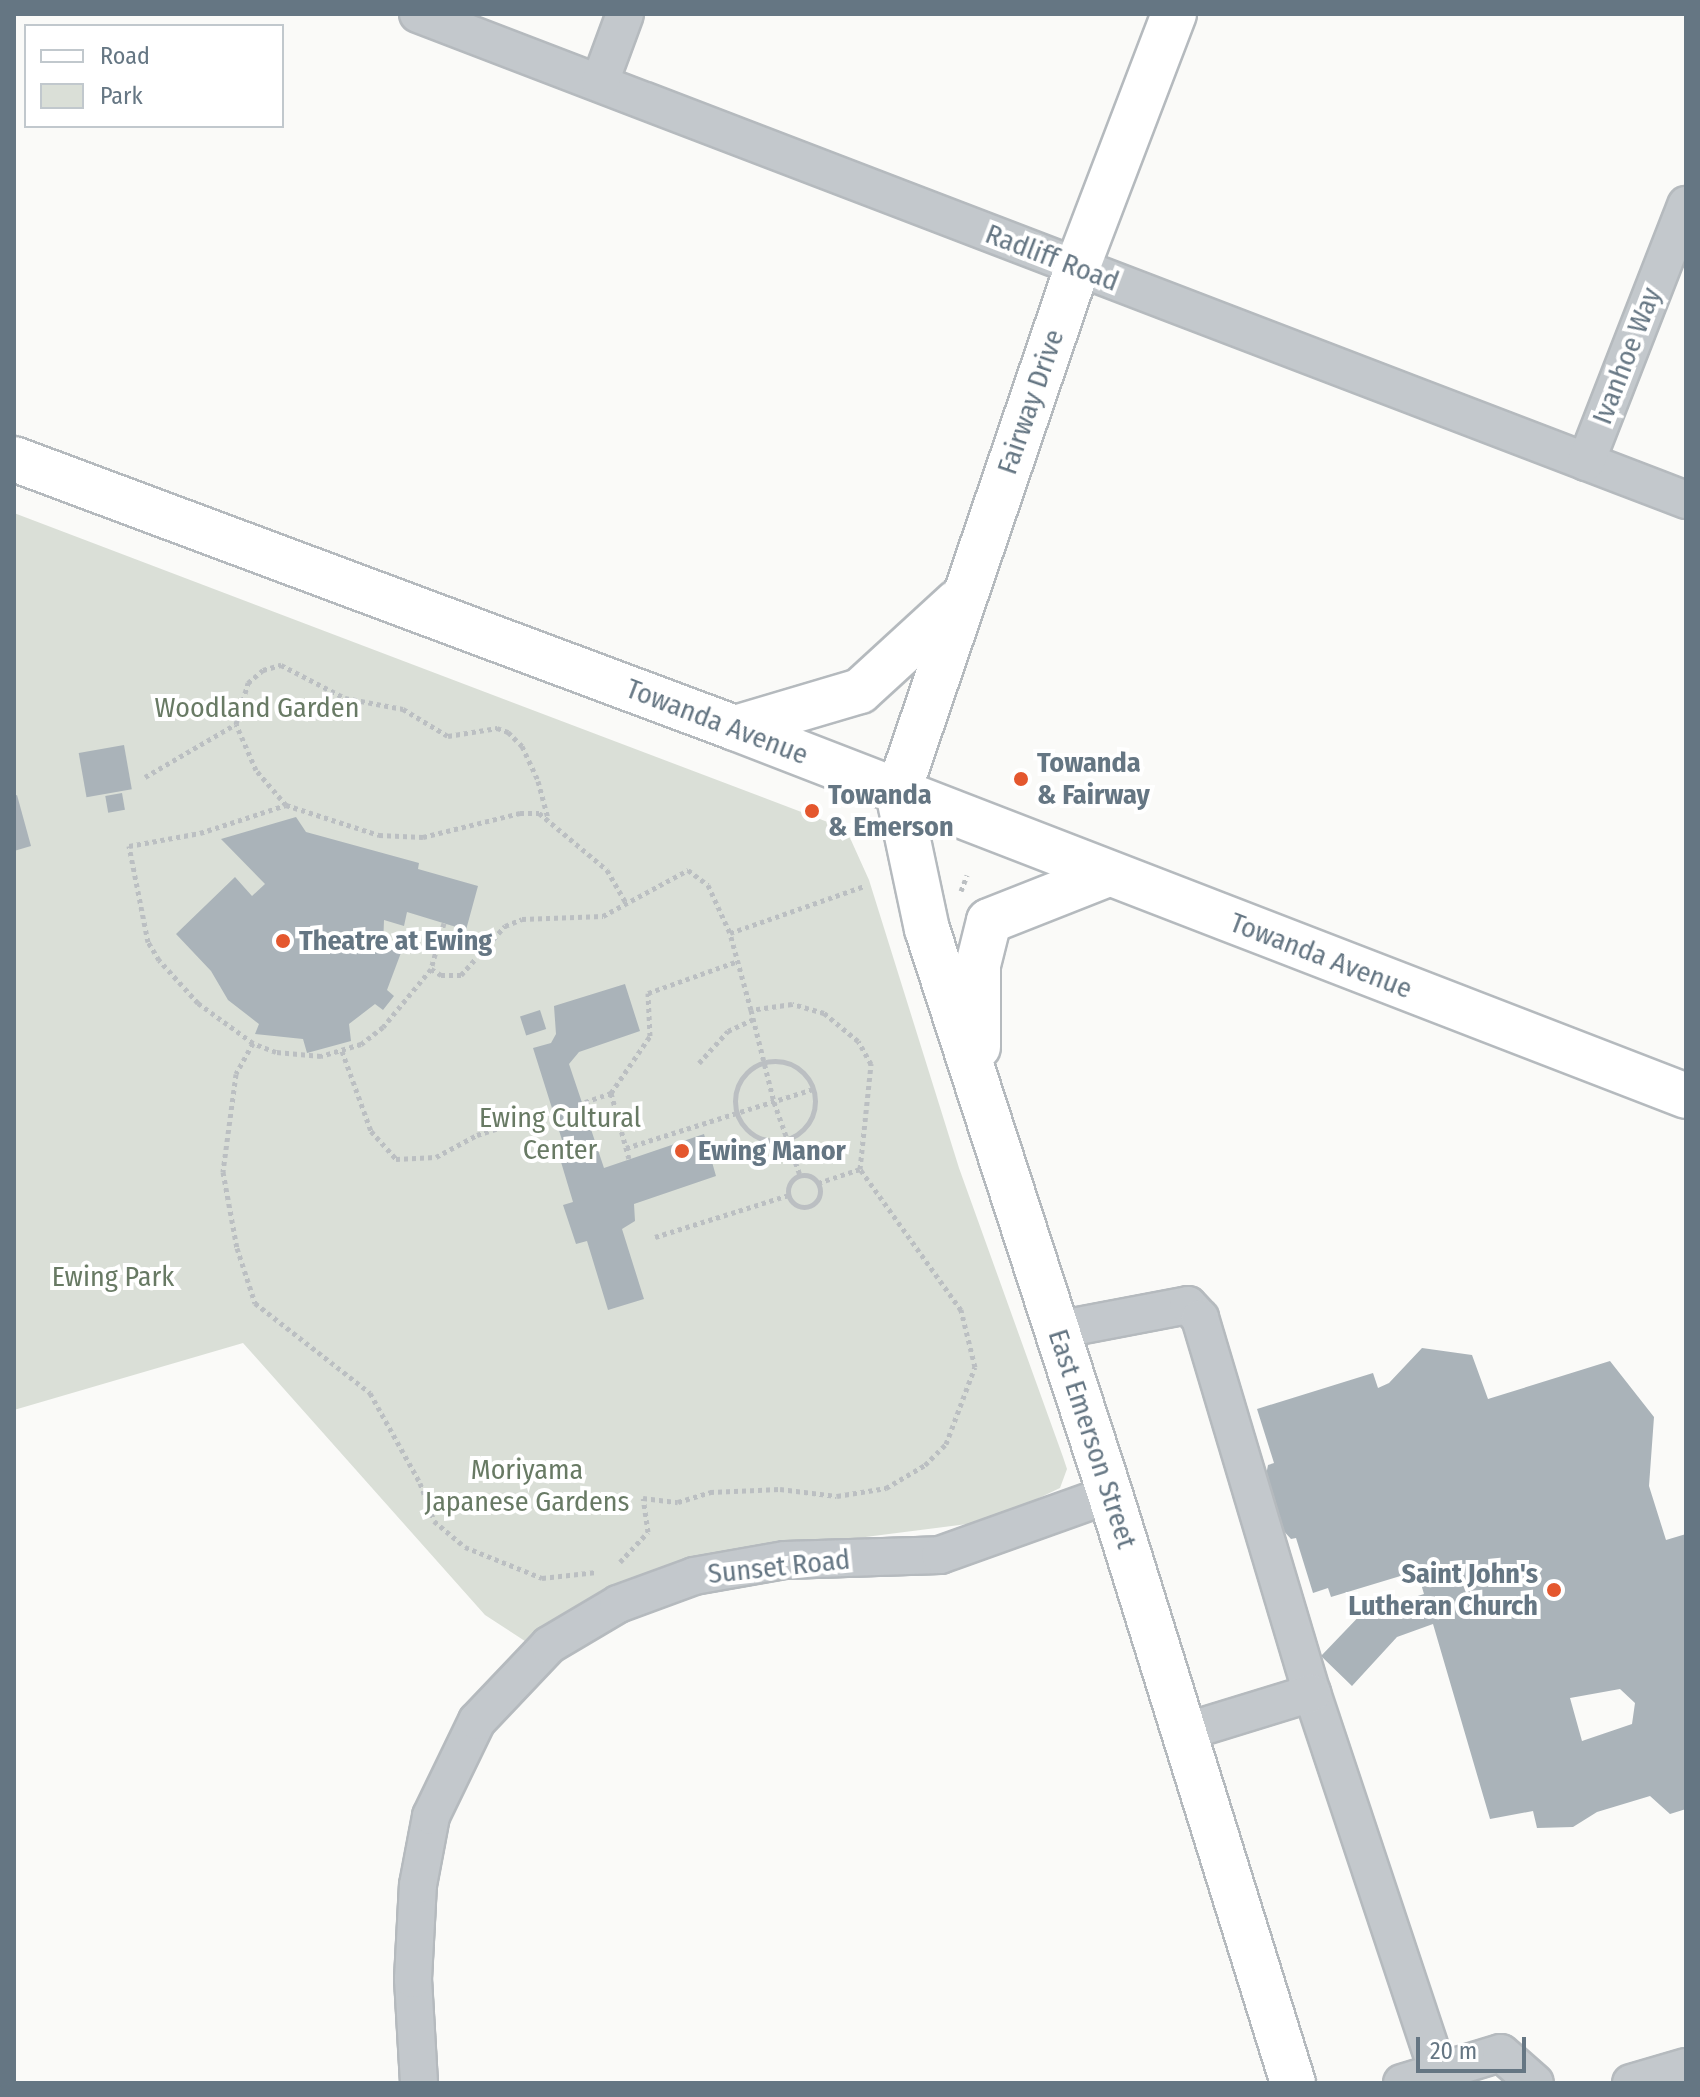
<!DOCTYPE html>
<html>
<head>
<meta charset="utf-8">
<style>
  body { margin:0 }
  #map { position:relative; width:1700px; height:2097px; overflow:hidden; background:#fafaf8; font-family:"Fira Sans Condensed",sans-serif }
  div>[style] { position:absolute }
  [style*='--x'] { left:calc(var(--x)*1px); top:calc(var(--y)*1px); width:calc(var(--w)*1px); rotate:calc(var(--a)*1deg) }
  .green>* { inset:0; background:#dadfd7 }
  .building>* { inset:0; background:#aab3b9; transform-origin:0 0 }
  .path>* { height:5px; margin-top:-2.5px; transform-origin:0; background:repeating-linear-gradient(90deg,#bbbfc2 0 4px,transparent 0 8px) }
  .path>.ring { margin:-2.5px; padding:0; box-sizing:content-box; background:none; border:5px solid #bbbfc2; border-radius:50% }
  .roads { filter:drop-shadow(2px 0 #b5babe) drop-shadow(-2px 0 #b5babe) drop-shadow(0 2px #b5babe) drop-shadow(0 -2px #b5babe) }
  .minor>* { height:36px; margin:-18px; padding:0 18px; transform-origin:18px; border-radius:18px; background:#c3c8cc }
  .major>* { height:44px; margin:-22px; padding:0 22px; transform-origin:22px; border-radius:22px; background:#fff }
  .dots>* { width:22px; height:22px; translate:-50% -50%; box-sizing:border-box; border:4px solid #fff; border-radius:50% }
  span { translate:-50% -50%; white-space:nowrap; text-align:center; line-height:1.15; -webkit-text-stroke:8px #fff; paint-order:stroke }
  .street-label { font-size:28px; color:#657683 }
  .park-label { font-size:28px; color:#687a64 }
  .poi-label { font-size:28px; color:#657683; font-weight:700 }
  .left { translate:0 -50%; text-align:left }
  .right { translate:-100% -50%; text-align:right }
  .frame { position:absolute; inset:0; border:16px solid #657683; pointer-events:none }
  .legend { position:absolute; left:24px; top:24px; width:260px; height:104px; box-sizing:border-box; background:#fff; border:2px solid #c1c8cd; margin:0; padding:10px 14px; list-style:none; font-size:24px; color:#657683 }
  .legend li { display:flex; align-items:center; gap:16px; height:40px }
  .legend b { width:40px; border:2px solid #c1c8cd }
  .scale { position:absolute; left:1416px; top:2037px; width:110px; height:36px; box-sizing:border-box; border:4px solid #657683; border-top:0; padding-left:10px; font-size:24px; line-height:28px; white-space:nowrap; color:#657683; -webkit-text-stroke:6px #fff; paint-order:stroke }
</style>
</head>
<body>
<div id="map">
  <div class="green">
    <i style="clip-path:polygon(14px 513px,846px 829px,869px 880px,959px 1168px,1063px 1457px,1067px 1469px,1060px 1488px,991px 1521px,779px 1548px,531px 1645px,485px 1615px,243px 1343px,14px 1410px)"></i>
  </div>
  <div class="building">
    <i style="left:124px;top:745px;width:45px;height:46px;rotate:80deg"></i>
    <i style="left:122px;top:793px;width:17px;height:17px;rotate:80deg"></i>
    <i style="clip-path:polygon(17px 795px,31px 846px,14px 851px,14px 796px)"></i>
    <i style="clip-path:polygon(296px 817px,306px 832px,419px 863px,418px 869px,478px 886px,466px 930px,407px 912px,404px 926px,384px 920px,383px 948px,402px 950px,387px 990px,394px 996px,383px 1010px,375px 1004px,349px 1024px,351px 1041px,307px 1053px,303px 1039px,255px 1034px,259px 1024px,228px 1000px,211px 971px,176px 934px,235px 877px,252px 896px,265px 884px,221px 839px)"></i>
    <i style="clip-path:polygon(625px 984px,640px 1031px,579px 1052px,569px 1064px,604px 1168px,704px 1134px,716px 1176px,634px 1204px,635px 1221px,622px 1229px,644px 1299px,608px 1310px,587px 1241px,576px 1244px,563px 1205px,573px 1202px,555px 1142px,562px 1140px,533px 1048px,551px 1043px,556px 1034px,554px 1006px)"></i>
    <i style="left:540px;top:1010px;width:20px;height:21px;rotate:72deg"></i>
    <i style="clip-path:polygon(evenodd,1422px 1348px,1472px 1355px,1488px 1399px,1610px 1361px,1654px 1417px,1649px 1486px,1666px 1540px,1686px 1534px,1686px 1809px,1670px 1814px,1650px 1796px,1597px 1812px,1573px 1827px,1537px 1828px,1533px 1811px,1490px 1819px,1433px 1624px,1397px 1637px,1352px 1686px,1321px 1656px,1367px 1608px,1370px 1611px,1424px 1594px,1417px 1571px,1331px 1597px,1328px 1588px,1313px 1593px,1296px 1538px,1291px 1539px,1260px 1505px,1268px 1465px,1274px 1463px,1257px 1409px,1373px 1373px,1378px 1388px,1389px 1383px,1422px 1348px,1620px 1689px,1635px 1703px,1632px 1724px,1582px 1741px,1570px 1698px,1620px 1689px)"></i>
  </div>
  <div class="path">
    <i style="--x:145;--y:777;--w:105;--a:-30.2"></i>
    <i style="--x:286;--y:805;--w:46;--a:-130.6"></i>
    <i style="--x:256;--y:770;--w:50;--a:-113.5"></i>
    <i style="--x:236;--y:724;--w:43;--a:-73.7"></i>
    <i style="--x:248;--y:683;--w:20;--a:-41"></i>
    <i style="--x:263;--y:670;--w:19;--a:-16"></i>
    <i style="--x:281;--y:665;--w:72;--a:27.3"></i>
    <i style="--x:345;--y:698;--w:59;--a:10.7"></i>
    <i style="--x:403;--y:709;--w:52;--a:31"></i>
    <i style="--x:448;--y:736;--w:50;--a:-9.3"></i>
    <i style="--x:497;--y:728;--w:12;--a:20"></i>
    <i style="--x:508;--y:732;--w:20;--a:45"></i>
    <i style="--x:522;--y:746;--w:38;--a:65"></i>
    <i style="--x:538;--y:781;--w:38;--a:75"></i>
    <i style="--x:961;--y:891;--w:17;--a:-69"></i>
    <i style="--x:444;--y:923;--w:48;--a:105.8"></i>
    <i style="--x:431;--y:969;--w:75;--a:129.6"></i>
    <i style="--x:383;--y:1027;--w:28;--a:142"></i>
    <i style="--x:361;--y:1044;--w:42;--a:163.3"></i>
    <i style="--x:321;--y:1056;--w:45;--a:-174.9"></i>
    <i style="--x:276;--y:1052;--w:25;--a:-159"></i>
    <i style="--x:253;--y:1043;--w:68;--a:-144"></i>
    <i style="--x:198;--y:1003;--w:58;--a:-132.2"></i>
    <i style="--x:159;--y:960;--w:21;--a:-121"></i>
    <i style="--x:148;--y:942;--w:98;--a:-101.2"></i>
    <i style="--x:129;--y:846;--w:72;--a:-10.4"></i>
    <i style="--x:200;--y:833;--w:90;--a:-18"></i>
    <i style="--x:286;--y:805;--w:98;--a:17.9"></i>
    <i style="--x:379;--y:835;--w:44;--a:2.6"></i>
    <i style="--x:423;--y:837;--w:100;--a:-13.9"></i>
    <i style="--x:520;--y:813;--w:19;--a:0"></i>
    <i style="--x:539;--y:813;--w:89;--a:40"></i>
    <i style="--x:607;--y:870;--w:39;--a:60"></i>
    <i style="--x:431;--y:969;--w:12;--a:31"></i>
    <i style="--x:441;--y:975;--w:20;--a:0"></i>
    <i style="--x:461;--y:975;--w:66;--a:-48.1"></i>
    <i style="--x:505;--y:926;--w:18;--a:-22"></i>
    <i style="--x:522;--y:919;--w:81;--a:-2.1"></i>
    <i style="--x:603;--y:916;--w:97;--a:-28.4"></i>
    <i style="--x:688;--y:870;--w:25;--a:37"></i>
    <i style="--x:708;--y:885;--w:53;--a:65.4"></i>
    <i style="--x:730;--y:933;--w:142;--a:-19.3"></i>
    <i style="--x:751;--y:1010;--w:95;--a:76"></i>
    <i style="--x:774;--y:1102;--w:77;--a:70.4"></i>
    <i style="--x:253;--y:1043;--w:35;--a:119"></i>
    <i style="--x:236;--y:1074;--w:99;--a:97.6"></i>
    <i style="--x:223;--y:1172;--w:77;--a:79.6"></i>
    <i style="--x:237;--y:1248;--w:58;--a:71.9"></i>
    <i style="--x:255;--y:1303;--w:146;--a:38"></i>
    <i style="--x:370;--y:1393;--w:103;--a:60.9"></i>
    <i style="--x:420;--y:1483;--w:40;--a:69.8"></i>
    <i style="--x:434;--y:1521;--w:40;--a:40"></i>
    <i style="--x:465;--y:1547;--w:83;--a:21.9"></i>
    <i style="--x:542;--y:1578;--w:55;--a:-6.2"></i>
    <i style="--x:342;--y:1051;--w:85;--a:70.1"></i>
    <i style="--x:371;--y:1131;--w:38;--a:48"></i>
    <i style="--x:396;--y:1159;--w:40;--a:-2.9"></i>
    <i style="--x:436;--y:1157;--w:47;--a:-28.2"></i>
    <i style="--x:477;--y:1135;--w:76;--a:-17.7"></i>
    <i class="ring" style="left:735px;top:1061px;width:75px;height:75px"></i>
    <i style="--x:699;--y:1063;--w:43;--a:-47.8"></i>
    <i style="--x:728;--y:1031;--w:29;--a:-25"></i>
    <i style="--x:611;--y:1093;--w:68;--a:74.7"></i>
    <i style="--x:585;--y:1102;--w:28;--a:-19"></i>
    <i style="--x:611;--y:1093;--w:69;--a:-55.6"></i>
    <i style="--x:650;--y:1036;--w:43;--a:-92.7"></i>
    <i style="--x:648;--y:993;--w:96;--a:-19.6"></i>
    <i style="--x:626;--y:1148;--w:196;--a:-17.5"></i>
    <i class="ring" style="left:788px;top:1175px;width:27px;height:27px"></i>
    <i style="--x:818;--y:1183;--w:44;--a:-18.4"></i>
    <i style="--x:655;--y:1237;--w:140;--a:-17.4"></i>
    <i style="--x:620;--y:1562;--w:41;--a:-47"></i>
    <i style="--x:648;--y:1532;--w:34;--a:-98"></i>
    <i style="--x:643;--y:1498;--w:35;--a:7"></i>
    <i style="--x:678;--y:1502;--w:34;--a:-17"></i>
    <i style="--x:710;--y:1492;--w:70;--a:-2.5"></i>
    <i style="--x:780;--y:1489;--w:57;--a:7"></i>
    <i style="--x:837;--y:1496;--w:50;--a:-9.3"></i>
    <i style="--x:886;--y:1488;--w:45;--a:-30.5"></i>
    <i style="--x:925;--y:1465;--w:30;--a:-45"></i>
    <i style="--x:946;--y:1444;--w:82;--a:-69.4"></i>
    <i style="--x:975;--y:1367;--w:59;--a:-103.8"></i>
    <i style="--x:961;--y:1310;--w:173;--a:-125.6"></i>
    <i style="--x:860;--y:1169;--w:106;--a:-84"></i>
    <i style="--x:871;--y:1064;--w:26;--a:-119"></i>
    <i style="--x:858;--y:1041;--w:44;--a:-140.5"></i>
    <i style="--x:824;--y:1013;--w:33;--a:-164"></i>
    <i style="--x:792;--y:1004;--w:41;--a:171.7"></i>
    <i style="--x:751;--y:1010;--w:80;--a:-105.3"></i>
  </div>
  <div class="roads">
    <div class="minor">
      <i style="--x:418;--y:14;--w:1358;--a:20.97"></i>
      <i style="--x:600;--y:82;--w:72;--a:-69.8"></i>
      <i style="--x:1586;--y:462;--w:276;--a:-68.7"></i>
      <i style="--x:1057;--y:1330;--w:133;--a:-10.8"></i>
      <i style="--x:1188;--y:1305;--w:18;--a:47"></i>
      <i style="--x:1200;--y:1318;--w:391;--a:73.4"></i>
      <i style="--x:1312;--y:1693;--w:398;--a:71.6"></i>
      <i style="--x:1185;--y:1732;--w:133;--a:-17.1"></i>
      <i style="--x:419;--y:2083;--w:104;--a:-93.3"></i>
      <i style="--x:413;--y:1979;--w:94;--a:-87"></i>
      <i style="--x:418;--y:1885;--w:70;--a:-79.3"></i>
      <i style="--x:431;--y:1816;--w:106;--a:-64.2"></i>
      <i style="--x:477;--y:1721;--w:105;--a:-46.5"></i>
      <i style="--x:549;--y:1645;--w:80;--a:-30.7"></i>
      <i style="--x:618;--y:1604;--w:81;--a:-20.2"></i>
      <i style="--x:694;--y:1576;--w:92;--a:-10"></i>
      <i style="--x:785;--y:1560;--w:155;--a:-1.8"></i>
      <i style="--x:940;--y:1555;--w:181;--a:-19.7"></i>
      <i style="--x:1402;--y:2083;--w:103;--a:-16.9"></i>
      <i style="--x:1501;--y:2053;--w:45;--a:41.4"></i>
      <i style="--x:1631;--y:2083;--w:57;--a:-16.2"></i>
    </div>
    <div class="major">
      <i style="--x:1174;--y:14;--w:272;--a:110.9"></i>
      <i style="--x:1077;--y:268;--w:555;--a:108.83"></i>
      <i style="--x:898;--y:793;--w:139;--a:78"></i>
      <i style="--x:927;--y:929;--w:594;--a:72.05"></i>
      <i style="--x:1110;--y:1494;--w:617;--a:72.74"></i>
      <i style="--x:14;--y:459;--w:770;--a:20.46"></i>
      <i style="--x:735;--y:728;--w:1020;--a:21.15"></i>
      <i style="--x:735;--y:728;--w:130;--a:-16.5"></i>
      <i style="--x:860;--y:691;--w:132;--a:-42.5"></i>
      <i style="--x:978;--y:1047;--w:82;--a:-90"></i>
      <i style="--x:978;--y:965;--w:45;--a:-76"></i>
      <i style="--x:989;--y:921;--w:126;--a:-21.5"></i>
    </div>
  </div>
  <div class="dots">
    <i style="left:1021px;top:779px;background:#e4572e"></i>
    <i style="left:812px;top:811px;background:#e4572e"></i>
    <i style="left:283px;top:941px;background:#e4572e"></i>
    <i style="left:682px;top:1151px;background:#e4572e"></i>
    <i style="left:1554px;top:1590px;background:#e4572e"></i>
  </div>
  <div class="street-label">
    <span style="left:1052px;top:258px;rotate:21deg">Radliff Road</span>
    <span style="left:1627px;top:356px;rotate:-69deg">Ivanhoe Way</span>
    <span style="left:1031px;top:402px;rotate:-71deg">Fairway Drive</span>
    <span style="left:717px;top:722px;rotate:21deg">Towanda Avenue</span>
    <span style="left:1321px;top:956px;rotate:21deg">Towanda Avenue</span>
    <span style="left:1092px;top:1439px;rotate:72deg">East Emerson Street</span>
    <span style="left:779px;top:1567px;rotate:-6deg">Sunset Road</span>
  </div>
  <div class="park-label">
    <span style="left:257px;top:708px">Woodland Garden</span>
    <span style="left:560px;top:1134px">Ewing Cultural<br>Center</span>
    <span style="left:113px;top:1277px">Ewing Park</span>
    <span style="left:527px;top:1486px">Moriyama<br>Japanese Gardens</span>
  </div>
  <div class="poi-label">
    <span class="left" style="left:1037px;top:779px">Towanda<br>&amp; Fairway</span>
    <span class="left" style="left:828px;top:811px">Towanda<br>&amp; Emerson</span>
    <span class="left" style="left:299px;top:941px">Theatre at Ewing</span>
    <span class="left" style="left:698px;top:1151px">Ewing Manor</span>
    <span class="right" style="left:1538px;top:1590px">Saint John's<br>Lutheran Church</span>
  </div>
  <div class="frame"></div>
  <ul class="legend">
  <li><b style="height:10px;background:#fff"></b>Road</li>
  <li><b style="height:22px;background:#dadfd7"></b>Park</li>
  </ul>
  <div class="scale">20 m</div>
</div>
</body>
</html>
